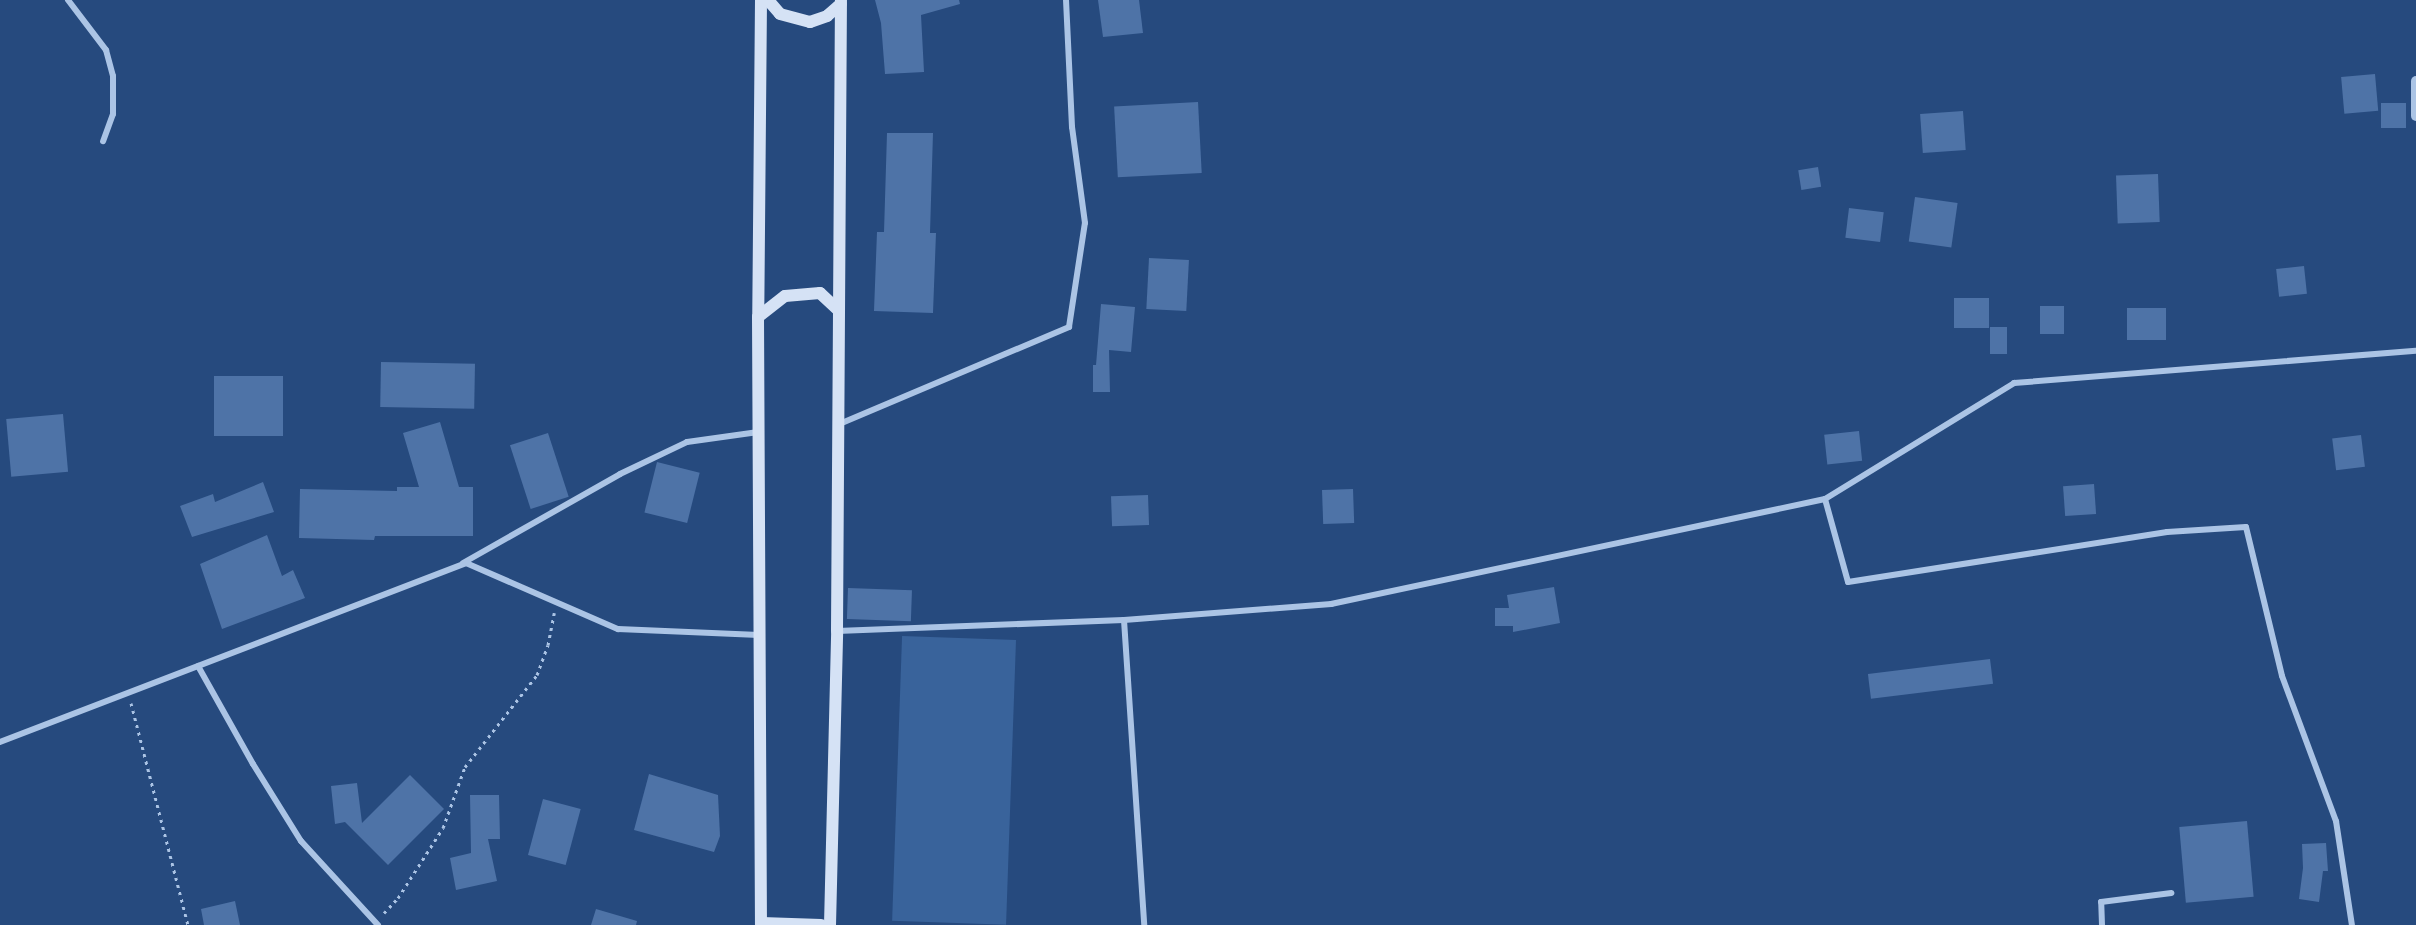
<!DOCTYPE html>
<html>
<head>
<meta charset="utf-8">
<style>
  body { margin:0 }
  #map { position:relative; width:2416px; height:925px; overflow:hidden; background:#264a7e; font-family:Mulish,sans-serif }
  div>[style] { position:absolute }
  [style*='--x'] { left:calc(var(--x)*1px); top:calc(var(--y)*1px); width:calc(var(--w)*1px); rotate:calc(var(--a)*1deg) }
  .green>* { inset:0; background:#39639b; transform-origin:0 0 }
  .building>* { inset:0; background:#4e73a7; transform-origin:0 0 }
  .path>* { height:3px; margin-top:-1.5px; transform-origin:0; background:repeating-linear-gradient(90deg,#abc4e5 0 3px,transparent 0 7.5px) }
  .minor>* { height:6px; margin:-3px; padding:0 3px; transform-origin:3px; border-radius:3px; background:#abc4e5 }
  .tertiary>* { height:10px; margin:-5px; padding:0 5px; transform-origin:5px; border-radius:5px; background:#abc4e5 }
  .secondary>* { height:12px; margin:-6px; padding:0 6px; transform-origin:6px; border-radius:6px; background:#d5e2f5 }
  span { translate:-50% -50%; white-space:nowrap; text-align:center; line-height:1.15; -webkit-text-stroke:4.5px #264a7e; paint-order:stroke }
</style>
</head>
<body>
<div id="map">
  <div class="green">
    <i style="left:1016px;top:640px;width:285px;height:114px;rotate:92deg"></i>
  </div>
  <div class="building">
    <i style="clip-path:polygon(875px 0,959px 0,960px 4px,921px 15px,924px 72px,885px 74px,881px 23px)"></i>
    <i style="clip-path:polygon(1098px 0,1139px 0,1143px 33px,1103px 37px)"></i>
    <i style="left:2375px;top:74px;width:37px;height:34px;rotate:85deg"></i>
    <i style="left:1198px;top:102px;width:71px;height:84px;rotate:87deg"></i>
    <i style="left:2381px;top:103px;width:25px;height:25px"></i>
    <i style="left:1963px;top:111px;width:39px;height:43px;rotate:86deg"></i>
    <i style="clip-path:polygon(887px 133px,933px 133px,930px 233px,936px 233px,933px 313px,874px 311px,877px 232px,884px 232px)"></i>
    <i style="left:1818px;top:167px;width:20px;height:20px;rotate:81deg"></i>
    <i style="left:2158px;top:174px;width:48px;height:42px;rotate:88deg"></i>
    <i style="left:1915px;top:197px;width:43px;height:45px;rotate:8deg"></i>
    <i style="left:1849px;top:208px;width:35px;height:30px;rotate:7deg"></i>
    <i style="left:1149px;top:258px;width:40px;height:51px;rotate:3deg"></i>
    <i style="left:2304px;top:266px;width:28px;height:28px;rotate:84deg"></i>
    <i style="left:1954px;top:298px;width:35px;height:30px"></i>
    <i style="clip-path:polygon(1101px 304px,1135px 307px,1131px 352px,1109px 350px,1110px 392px,1093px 392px,1093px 365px,1096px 365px)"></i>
    <i style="left:2040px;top:306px;width:24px;height:28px"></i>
    <i style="left:2127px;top:308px;width:39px;height:32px"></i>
    <i style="left:1990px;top:327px;width:17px;height:27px"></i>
    <i style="left:381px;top:362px;width:94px;height:45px;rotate:1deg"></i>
    <i style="left:214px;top:376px;width:69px;height:60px"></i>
    <i style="left:63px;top:414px;width:58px;height:57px;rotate:85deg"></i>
    <i style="clip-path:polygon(440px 422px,459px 487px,473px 487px,473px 536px,375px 536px,374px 540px,299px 538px,300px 489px,397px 491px,397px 487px,419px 487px,403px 433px)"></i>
    <i style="left:1859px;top:431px;width:30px;height:35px;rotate:84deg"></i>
    <i style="left:548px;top:433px;width:67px;height:40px;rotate:72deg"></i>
    <i style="left:2361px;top:435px;width:32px;height:29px;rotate:83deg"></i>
    <i style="left:657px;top:462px;width:44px;height:52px;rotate:14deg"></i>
    <i style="clip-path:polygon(263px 482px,274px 512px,192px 537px,180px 506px,213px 494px,215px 502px)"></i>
    <i style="left:2094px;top:484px;width:30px;height:31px;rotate:86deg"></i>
    <i style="left:1353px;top:489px;width:34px;height:31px;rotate:88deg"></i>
    <i style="left:1148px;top:495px;width:30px;height:37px;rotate:88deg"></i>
    <i style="clip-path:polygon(267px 535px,282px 576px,293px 570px,305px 598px,222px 629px,200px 564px)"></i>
    <i style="clip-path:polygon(1554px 587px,1560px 623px,1513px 632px,1513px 626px,1495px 626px,1495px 608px,1509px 608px,1507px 595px)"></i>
    <i style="left:848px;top:588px;width:64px;height:31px;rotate:2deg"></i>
    <i style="left:1990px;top:659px;width:25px;height:123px;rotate:83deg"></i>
    <i style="clip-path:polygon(649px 774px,718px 795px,720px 836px,714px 852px,634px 830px)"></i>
    <i style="clip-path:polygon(410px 775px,444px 809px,388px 865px,345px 822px,335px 824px,331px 786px,357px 783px,362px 823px)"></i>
    <i style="clip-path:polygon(470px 795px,499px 795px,500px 839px,488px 839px,497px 881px,456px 890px,450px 858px,471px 853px)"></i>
    <i style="left:543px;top:799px;width:39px;height:58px;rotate:15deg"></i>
    <i style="left:2247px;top:821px;width:76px;height:68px;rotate:85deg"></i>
    <i style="clip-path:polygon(2326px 843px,2328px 871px,2323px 871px,2319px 902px,2299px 899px,2303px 868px,2302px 844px)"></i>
    <i style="clip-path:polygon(235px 901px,240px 925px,204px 925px,201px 909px)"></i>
    <i style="clip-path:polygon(596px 909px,637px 921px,636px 925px,591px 925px)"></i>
  </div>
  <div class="path">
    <i style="--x:131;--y:703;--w:229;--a:75.6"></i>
    <i style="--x:384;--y:913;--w:21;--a:-47"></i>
    <i style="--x:398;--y:898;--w:83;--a:-57.3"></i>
    <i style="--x:443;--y:828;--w:65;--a:-70.2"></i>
    <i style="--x:465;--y:767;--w:117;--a:-52"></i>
    <i style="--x:537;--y:675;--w:32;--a:-70"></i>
    <i style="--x:548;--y:645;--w:33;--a:-79"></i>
  </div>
  <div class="minor">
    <i style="--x:68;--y:0;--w:63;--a:52.8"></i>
    <i style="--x:106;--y:50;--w:27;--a:75"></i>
    <i style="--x:113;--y:76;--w:38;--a:90"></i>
    <i style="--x:113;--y:114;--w:29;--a:110"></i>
    <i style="--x:837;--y:425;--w:252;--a:-22.9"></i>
    <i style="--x:1069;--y:327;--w:105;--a:-81.3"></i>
    <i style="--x:1085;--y:223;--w:97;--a:-97.7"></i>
    <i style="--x:1072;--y:127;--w:127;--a:-92.7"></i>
    <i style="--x:1825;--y:499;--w:86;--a:74.5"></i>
    <i style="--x:1848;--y:582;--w:323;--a:-8.9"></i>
    <i style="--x:2167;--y:532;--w:79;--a:-3.6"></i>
    <i style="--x:2246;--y:527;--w:153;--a:76.4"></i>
    <i style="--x:2282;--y:676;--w:155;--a:69.6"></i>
    <i style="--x:2336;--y:821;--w:105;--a:81.3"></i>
    <i style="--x:463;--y:563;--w:180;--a:-29.5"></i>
    <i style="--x:620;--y:474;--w:74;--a:-25.5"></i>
    <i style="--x:687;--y:442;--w:72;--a:-8"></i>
    <i style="--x:1124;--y:620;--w:306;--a:86.2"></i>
    <i style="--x:837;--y:631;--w:287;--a:-2.2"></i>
    <i style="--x:1124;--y:620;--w:208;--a:-4.4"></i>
    <i style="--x:1331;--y:604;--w:505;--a:-12"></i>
    <i style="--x:1825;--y:499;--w:222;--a:-31.5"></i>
    <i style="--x:2014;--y:383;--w:403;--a:-4.6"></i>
    <i style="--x:198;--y:666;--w:112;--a:60.7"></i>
    <i style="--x:253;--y:764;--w:91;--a:58.1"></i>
    <i style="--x:301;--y:841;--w:114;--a:47.5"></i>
    <i style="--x:0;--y:742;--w:499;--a:-21"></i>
    <i style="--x:466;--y:563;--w:166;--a:23.5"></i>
    <i style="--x:618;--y:629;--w:141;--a:2.4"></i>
    <i style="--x:2102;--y:925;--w:23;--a:-92"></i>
    <i style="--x:2101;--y:902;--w:71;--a:-7.3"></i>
  </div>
  <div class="tertiary">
    <i style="--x:2416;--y:81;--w:35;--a:90"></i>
  </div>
  <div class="secondary">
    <i style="--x:761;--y:0;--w:317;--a:90.5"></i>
    <i style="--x:758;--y:317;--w:608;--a:89.72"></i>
    <i style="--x:768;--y:0;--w:18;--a:49"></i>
    <i style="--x:780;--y:14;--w:31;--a:15"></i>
    <i style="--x:810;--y:22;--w:18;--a:-19"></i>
    <i style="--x:827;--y:16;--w:18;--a:-41"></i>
    <i style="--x:758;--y:317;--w:34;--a:-38"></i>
    <i style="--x:785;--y:296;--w:35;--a:-5"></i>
    <i style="--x:820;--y:293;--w:25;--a:43"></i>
    <i style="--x:761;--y:923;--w:60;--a:1.9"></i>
    <i style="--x:830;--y:925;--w:294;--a:-88.6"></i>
    <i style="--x:837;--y:631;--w:631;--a:-89.64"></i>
  </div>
</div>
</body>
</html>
